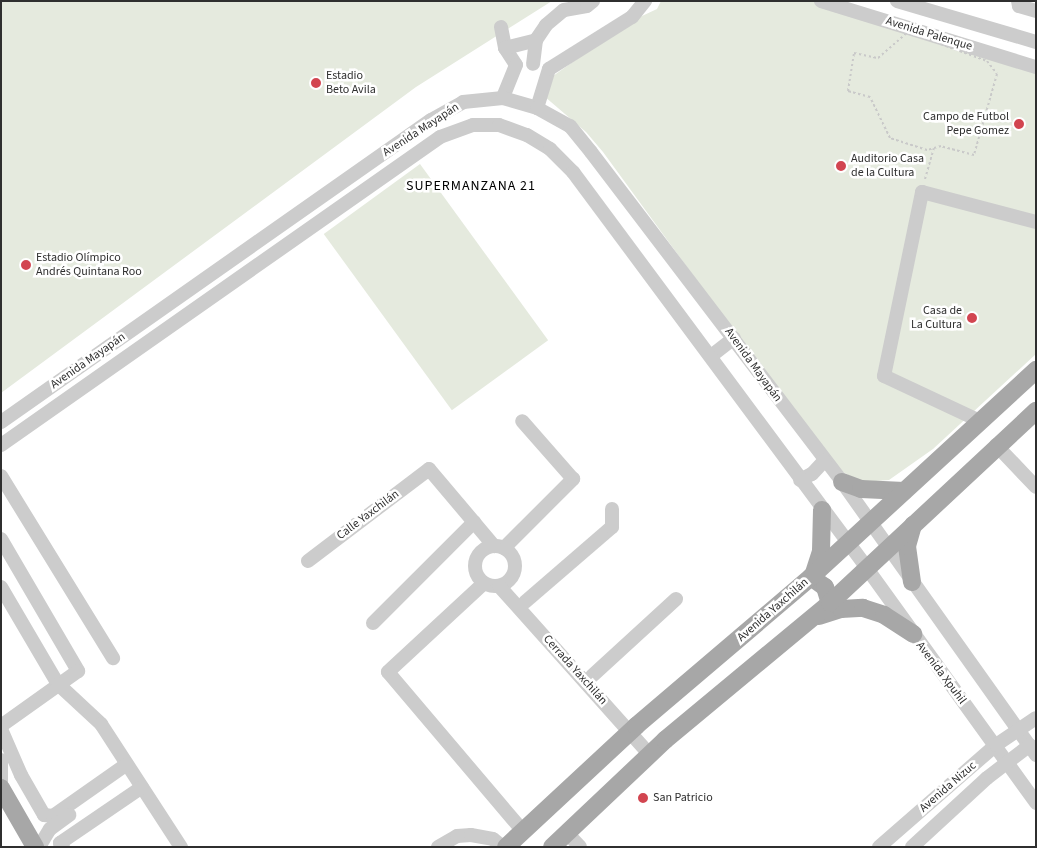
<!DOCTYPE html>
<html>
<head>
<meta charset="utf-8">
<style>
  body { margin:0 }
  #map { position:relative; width:1037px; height:848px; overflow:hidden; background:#fff; font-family:"Source Sans 3",sans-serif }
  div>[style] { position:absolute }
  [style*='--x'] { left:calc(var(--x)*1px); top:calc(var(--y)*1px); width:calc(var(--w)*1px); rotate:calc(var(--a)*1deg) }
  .green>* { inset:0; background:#e5eade; transform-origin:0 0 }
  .path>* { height:2px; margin-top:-1px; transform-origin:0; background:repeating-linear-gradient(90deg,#c9c9c9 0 2.5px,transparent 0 5px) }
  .minor>* { height:14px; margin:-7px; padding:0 7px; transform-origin:7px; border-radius:7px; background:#ccc }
  .minor>.ring { margin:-7px; padding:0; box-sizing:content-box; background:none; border:14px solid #ccc; border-radius:50% }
  .major>* { height:18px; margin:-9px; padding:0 9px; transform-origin:9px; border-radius:9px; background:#a7a7a7 }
  .dots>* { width:14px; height:14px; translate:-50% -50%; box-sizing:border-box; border:2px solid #fff; border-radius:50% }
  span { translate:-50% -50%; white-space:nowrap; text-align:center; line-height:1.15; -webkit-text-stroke:5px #fff; paint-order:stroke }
  .street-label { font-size:12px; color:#2f2f2f }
  .poi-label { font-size:12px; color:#2f2f2f }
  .left { translate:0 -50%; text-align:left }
  .right { translate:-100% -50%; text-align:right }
  .neighbourhood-label { font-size:14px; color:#000; letter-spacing:1px }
  .frame { position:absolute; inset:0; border:2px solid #2f2f2f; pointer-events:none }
</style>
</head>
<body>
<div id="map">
  <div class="green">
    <i style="clip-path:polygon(1px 1px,552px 1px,416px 87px,1px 393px)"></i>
    <i style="clip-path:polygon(661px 1px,826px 1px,1036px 66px,1036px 354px,933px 449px,889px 480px,862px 482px,833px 467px,603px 152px,586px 132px,544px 96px,553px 76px,629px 22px,657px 9px)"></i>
    <i style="left:420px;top:164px;width:218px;height:119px;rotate:54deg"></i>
  </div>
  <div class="path">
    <i style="--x:908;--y:32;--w:84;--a:20.2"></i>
    <i style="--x:987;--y:61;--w:16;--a:52"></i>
    <i style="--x:997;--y:74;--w:84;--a:105.9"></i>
    <i style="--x:974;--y:155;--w:34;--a:-165"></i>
    <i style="--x:941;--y:146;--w:15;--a:164"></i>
    <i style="--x:927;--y:150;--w:39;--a:-162"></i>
    <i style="--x:890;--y:138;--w:46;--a:-116"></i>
    <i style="--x:870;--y:97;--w:23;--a:-165"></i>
    <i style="--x:848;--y:91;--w:38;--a:-81"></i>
    <i style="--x:854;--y:53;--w:25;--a:12"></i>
    <i style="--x:878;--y:58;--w:40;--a:-41"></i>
    <i style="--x:925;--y:179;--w:32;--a:-74"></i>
  </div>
  <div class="minor">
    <i style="--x:821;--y:1;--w:225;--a:17.1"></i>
    <i style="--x:897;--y:1;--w:145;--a:16.4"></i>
    <i style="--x:1018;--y:1;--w:5;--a:79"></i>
    <i style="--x:1019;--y:6;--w:18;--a:16"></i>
    <i style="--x:501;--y:27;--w:21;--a:79"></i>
    <i style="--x:505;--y:48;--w:20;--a:57"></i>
    <i style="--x:516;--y:65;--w:35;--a:112"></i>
    <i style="--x:536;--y:40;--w:18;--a:-56"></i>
    <i style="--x:546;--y:25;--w:23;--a:-40"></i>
    <i style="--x:564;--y:10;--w:23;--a:-10"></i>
    <i style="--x:587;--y:6;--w:8;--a:-40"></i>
    <i style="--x:505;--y:48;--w:32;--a:-14"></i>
    <i style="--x:536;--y:40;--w:24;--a:97"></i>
    <i style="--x:537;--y:108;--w:41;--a:-72.9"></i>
    <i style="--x:549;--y:69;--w:98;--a:-32.1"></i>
    <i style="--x:632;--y:17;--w:21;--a:-51"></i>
    <i style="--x:711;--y:356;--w:29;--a:-38"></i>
    <i style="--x:980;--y:421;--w:106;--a:-154.9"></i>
    <i style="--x:884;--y:376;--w:188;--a:-78.3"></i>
    <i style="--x:922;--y:192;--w:118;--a:14.7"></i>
    <i style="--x:1;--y:422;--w:525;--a:-35.08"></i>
    <i style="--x:431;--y:120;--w:37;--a:-29"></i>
    <i style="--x:463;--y:102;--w:40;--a:-5.7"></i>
    <i style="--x:503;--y:98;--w:35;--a:16"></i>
    <i style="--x:537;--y:108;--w:38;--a:29"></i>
    <i style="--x:570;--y:126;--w:33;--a:51"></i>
    <i style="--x:591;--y:152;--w:415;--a:52.7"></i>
    <i style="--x:842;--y:482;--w:335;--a:54.6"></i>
    <i style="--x:1;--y:445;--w:536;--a:-35.05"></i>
    <i style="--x:440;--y:137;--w:35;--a:-20"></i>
    <i style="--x:473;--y:125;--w:26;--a:0"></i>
    <i style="--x:499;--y:125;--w:30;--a:20"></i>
    <i style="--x:527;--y:135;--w:27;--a:31"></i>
    <i style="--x:550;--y:149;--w:33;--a:45"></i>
    <i style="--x:573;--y:172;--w:492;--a:53.4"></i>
    <i style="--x:866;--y:567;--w:291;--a:54.2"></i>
    <i style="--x:996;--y:445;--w:58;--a:46.4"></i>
    <i style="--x:1;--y:476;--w:214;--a:58.4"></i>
    <i style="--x:800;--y:480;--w:13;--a:-27"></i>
    <i style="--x:812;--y:474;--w:18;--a:-47"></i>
    <i style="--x:1;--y:539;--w:153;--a:59.7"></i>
    <i style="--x:78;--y:671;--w:95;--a:144.5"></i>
    <i class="ring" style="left:475px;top:546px;width:26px;height:26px"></i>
    <i style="--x:504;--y:548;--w:98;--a:-45"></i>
    <i style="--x:573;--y:479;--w:77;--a:-131.3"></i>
    <i style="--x:308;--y:561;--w:152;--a:-37.2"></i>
    <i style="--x:429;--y:469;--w:101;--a:49.8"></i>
    <i style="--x:484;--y:583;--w:131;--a:137.2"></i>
    <i style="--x:388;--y:672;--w:209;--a:49.7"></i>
    <i style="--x:499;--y:586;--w:227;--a:48.2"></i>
    <i style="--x:1;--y:587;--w:113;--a:59.6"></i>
    <i style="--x:58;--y:684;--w:59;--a:42.9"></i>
    <i style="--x:101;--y:724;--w:147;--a:57"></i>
    <i style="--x:525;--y:602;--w:115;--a:-40.8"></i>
    <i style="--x:612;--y:527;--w:18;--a:-90"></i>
    <i style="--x:373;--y:623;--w:143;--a:-45"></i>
    <i style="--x:592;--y:676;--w:114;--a:-42.5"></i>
    <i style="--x:1;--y:729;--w:50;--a:66.5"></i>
    <i style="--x:21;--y:775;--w:46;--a:60.1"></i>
    <i style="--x:44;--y:815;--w:9;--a:6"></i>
    <i style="--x:53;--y:816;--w:90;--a:-35.1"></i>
    <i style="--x:1;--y:760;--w:28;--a:90"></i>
    <i style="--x:567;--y:833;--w:19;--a:47"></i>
    <i style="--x:39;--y:847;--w:21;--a:-59"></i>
    <i style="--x:50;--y:829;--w:24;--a:-36"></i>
    <i style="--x:63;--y:847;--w:5;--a:-127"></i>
    <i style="--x:60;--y:843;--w:99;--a:-34.3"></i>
    <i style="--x:438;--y:847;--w:22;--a:-30"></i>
    <i style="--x:457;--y:836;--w:14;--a:-4"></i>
    <i style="--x:471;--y:835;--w:22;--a:10"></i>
    <i style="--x:493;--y:839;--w:13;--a:39"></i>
    <i style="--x:879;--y:847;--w:155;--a:-41.1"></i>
    <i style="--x:996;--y:745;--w:48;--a:-34"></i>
    <i style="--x:912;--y:847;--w:102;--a:-42.6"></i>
    <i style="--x:987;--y:778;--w:54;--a:-37.5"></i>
  </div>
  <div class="major">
    <i style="--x:842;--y:482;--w:20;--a:20"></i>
    <i style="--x:861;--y:489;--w:43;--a:2.7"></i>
    <i style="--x:814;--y:573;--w:23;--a:-72"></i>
    <i style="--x:821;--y:551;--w:41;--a:-88.6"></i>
    <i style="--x:811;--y:577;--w:17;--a:36"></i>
    <i style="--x:825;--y:587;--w:17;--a:73"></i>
    <i style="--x:912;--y:582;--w:36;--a:-98"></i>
    <i style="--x:907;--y:546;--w:22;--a:-74"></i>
    <i style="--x:819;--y:616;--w:23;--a:-18"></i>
    <i style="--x:841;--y:609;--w:22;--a:-3"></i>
    <i style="--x:863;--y:608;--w:22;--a:18"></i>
    <i style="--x:884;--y:615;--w:35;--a:33"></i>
    <i style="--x:1;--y:788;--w:68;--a:60"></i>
    <i style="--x:506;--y:847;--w:178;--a:-42.9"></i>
    <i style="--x:636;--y:726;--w:230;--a:-40.4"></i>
    <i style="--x:811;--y:577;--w:306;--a:-42.6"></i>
    <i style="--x:552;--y:847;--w:156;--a:-43.4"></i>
    <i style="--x:665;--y:740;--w:214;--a:-39.7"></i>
    <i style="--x:830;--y:603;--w:282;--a:-43"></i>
  </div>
  <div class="dots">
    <i style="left:316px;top:83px;background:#d24550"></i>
    <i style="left:1019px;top:124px;background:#d24550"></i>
    <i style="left:841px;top:166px;background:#d24550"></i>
    <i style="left:26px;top:265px;background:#d24550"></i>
    <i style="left:972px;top:318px;background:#d24550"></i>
    <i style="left:643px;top:798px;background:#d24550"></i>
  </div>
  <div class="street-label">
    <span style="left:929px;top:34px;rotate:17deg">Avenida Palenque</span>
    <span style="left:421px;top:130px;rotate:-33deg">Avenida Mayapán</span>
    <span style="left:88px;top:361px;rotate:-35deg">Avenida Mayapán</span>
    <span style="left:753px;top:365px;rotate:54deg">Avenida Mayapán</span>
    <span style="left:368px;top:515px;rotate:-37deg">Calle Yaxchilán</span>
    <span style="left:773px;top:610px;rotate:-41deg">Avenida Yaxchilán</span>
    <span style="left:575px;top:670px;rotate:48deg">Cerrada Yaxchilán</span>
    <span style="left:941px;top:673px;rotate:53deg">Avenida Xpuhil</span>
    <span style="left:948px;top:787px;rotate:-41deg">Avenida Nizuc</span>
  </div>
  <div class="poi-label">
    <span class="left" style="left:326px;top:83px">Estadio<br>Beto Avila</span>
    <span class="right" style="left:1009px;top:124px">Campo de Futbol<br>Pepe Gomez</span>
    <span class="left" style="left:851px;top:166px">Auditorio Casa<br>de la Cultura</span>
    <span class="left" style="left:36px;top:265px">Estadio Olímpico<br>Andrés Quintana Roo</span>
    <span class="right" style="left:962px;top:318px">Casa de<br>La Cultura</span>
    <span class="left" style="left:653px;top:798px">San Patricio</span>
  </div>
  <div class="neighbourhood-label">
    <span style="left:471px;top:186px">SUPERMANZANA 21</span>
  </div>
  <div class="frame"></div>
</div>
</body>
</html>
